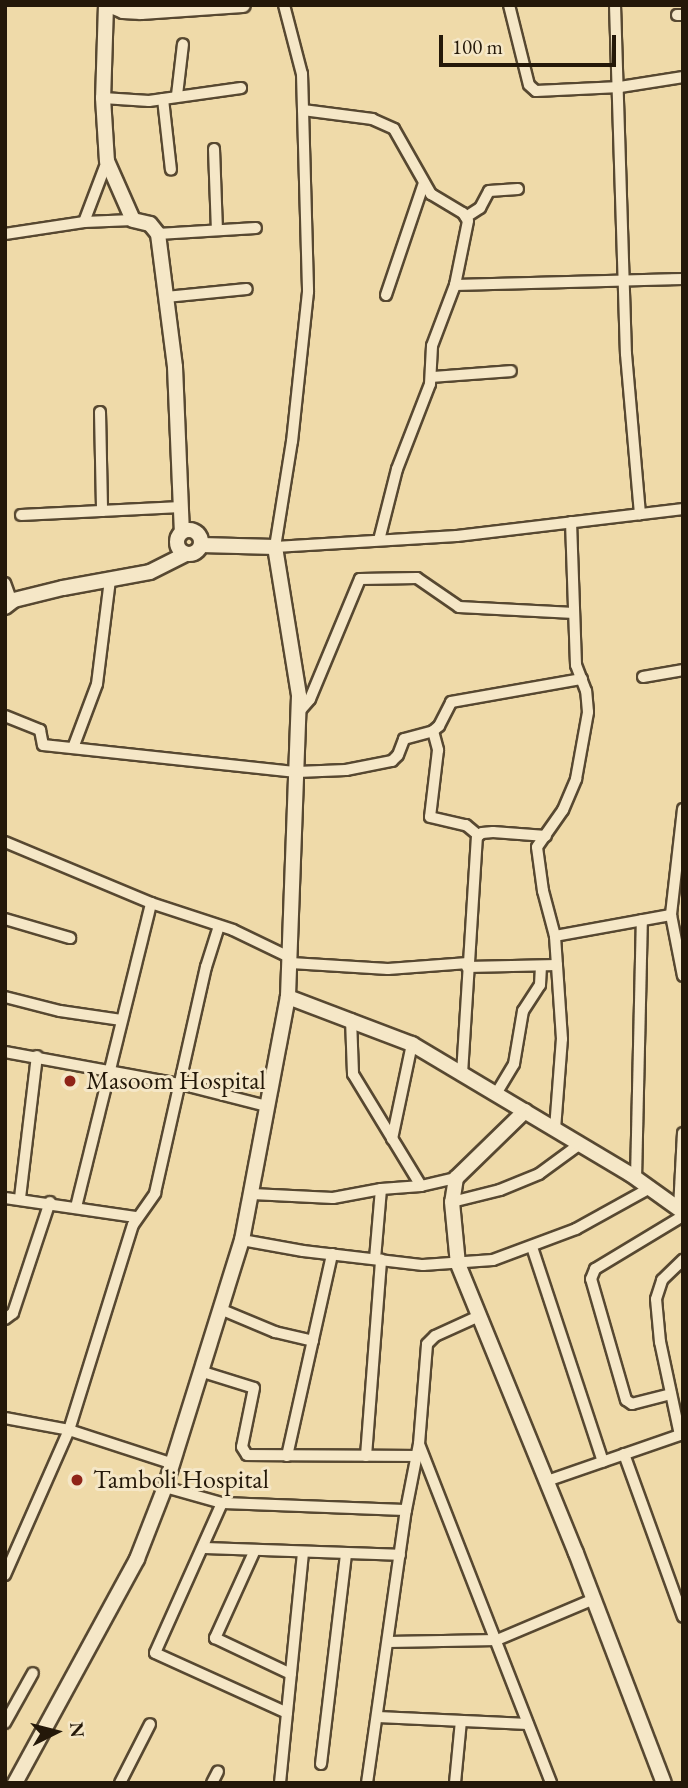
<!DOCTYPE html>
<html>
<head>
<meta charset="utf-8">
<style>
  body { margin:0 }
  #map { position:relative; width:688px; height:1788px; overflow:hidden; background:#efdaa9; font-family:"EB Garamond",serif }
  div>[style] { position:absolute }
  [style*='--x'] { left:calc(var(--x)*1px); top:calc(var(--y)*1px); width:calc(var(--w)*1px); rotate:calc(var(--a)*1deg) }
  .roads { filter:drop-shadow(2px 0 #574831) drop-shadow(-2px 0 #574831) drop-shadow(0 2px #574831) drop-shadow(0 -2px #574831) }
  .street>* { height:10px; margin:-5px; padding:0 5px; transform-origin:5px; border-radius:5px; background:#f5e7c7 }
  .secondary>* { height:14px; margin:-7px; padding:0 7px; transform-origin:7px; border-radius:7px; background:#f5e7c7 }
  .secondary>.ring { margin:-7px; padding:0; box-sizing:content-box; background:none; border:14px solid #f5e7c7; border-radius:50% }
  .dots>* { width:19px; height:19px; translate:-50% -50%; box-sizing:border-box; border:4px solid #f5e7c7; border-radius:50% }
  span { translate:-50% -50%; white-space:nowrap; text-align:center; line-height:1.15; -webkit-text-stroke:6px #f5e7c7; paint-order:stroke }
  .poi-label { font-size:26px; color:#241809 }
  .left { translate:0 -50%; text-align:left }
  .frame { position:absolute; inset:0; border:7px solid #241809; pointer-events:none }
  .north { position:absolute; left:21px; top:1697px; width:70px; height:70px; -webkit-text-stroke:5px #f5e7c7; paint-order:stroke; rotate:84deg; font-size:19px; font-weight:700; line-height:28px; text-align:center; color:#241809 }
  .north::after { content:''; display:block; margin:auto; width:24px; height:32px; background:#241809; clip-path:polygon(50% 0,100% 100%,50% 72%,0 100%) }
  .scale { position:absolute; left:439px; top:35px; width:177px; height:32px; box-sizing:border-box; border:4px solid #241809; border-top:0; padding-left:9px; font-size:21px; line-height:24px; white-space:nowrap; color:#241809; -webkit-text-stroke:5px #f5e7c7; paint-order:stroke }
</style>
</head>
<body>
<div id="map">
  <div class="roads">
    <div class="street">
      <i style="--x:284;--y:5;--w:71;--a:75.4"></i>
      <i style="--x:302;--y:74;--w:218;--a:88.4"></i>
      <i style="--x:308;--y:292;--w:150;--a:96.1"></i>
      <i style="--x:292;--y:441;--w:107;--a:99.1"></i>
      <i style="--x:275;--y:547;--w:182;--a:-3.5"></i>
      <i style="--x:457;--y:536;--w:228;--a:-6.8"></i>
      <i style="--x:509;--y:5;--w:82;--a:76"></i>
      <i style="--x:529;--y:85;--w:9;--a:41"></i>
      <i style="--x:536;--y:91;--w:84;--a:-2.7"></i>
      <i style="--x:620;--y:87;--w:64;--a:-9"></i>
      <i style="--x:615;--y:5;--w:349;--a:88.2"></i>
      <i style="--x:626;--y:354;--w:161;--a:85"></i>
      <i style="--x:677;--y:15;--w:6;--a:0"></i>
      <i style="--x:177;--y:95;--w:51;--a:-83.3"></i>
      <i style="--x:103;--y:98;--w:46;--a:3.7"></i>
      <i style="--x:149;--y:101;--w:93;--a:-8"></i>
      <i style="--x:163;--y:99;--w:71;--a:83.6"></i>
      <i style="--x:303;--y:110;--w:70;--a:7.4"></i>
      <i style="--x:372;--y:119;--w:24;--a:24"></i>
      <i style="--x:394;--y:129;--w:75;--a:60.4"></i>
      <i style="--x:431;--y:194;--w:37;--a:31"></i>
      <i style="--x:463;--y:213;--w:9;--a:58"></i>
      <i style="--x:468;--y:221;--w:65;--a:101.5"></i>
      <i style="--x:455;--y:285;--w:65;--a:110.7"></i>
      <i style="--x:432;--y:346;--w:38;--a:93"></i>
      <i style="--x:430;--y:384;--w:91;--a:111.2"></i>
      <i style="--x:397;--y:469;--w:73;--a:104.2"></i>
      <i style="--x:214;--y:149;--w:80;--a:87.9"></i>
      <i style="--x:466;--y:217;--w:17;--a:-33"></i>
      <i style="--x:480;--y:208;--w:19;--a:-62"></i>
      <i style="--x:489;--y:191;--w:29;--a:-4"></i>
      <i style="--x:84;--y:222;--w:65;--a:-69.3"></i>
      <i style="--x:5;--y:234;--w:80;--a:-8.6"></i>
      <i style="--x:84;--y:222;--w:49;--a:-2.3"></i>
      <i style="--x:158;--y:234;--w:98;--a:-3.5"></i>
      <i style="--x:455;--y:285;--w:228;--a:-1.5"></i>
      <i style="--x:386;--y:295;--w:118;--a:-71.3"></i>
      <i style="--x:166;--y:297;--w:81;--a:-5.6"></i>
      <i style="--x:432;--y:377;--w:79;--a:-4.3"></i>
      <i style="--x:100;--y:412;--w:99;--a:88.8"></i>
      <i style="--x:21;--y:515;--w:160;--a:-2.9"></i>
      <i style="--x:5;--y:583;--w:20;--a:70"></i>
      <i style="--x:643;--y:677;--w:41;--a:-9.9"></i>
      <i style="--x:298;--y:713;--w:18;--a:-49"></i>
      <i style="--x:310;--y:699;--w:130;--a:-67.4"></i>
      <i style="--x:360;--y:579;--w:57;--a:-1"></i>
      <i style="--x:417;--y:578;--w:51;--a:34.6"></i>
      <i style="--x:459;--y:607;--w:115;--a:3"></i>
      <i style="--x:5;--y:716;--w:38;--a:22"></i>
      <i style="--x:40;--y:730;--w:15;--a:79"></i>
      <i style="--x:43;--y:745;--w:255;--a:6.1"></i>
      <i style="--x:297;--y:772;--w:49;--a:-2.3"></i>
      <i style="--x:346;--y:770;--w:47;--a:-11.1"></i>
      <i style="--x:392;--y:761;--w:8;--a:-45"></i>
      <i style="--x:398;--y:755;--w:17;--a:-69"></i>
      <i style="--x:404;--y:739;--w:30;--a:-15"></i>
      <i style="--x:433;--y:731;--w:8;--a:-40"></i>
      <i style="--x:439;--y:726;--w:27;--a:-63"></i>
      <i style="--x:451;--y:702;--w:133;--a:-10"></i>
      <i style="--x:433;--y:731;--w:20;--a:75"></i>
      <i style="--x:438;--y:750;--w:67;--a:96.8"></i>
      <i style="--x:430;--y:817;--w:37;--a:13"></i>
      <i style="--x:466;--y:825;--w:16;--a:40"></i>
      <i style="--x:73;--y:748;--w:68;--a:-69.4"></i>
      <i style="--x:97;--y:684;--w:106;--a:-82.9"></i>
      <i style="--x:683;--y:809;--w:107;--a:96.5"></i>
      <i style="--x:671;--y:915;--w:62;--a:78.9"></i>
      <i style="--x:5;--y:842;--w:158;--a:22.7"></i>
      <i style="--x:151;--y:903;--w:86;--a:18.2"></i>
      <i style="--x:233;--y:930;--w:64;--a:25.8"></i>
      <i style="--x:5;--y:919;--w:68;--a:16.3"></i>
      <i style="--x:555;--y:936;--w:47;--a:-104.9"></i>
      <i style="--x:543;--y:891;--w:44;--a:-97.8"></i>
      <i style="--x:537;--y:847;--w:45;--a:-54.9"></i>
      <i style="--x:563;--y:810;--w:34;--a:-67"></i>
      <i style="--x:576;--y:779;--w:68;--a:-79.8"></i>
      <i style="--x:588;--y:712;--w:21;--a:-95"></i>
      <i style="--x:586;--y:691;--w:28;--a:-111"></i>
      <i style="--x:576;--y:665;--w:143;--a:-92"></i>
      <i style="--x:291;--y:963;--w:97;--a:3.5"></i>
      <i style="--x:388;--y:969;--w:80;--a:-4.3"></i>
      <i style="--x:467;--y:967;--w:90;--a:-1.3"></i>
      <i style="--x:5;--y:997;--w:57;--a:14.3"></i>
      <i style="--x:60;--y:1011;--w:62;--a:8.4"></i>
      <i style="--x:351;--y:1019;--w:55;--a:87.9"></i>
      <i style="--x:353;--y:1074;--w:131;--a:58.7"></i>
      <i style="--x:5;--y:1052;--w:178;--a:10.4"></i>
      <i style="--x:180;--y:1084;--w:90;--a:14.2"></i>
      <i style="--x:462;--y:1074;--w:237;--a:-86.4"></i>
      <i style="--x:477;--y:837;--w:6;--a:-39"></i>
      <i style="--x:482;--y:833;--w:11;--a:-5"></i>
      <i style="--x:493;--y:832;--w:53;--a:4.3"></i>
      <i style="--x:496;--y:1094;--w:35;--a:-59"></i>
      <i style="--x:514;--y:1064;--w:54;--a:-80.4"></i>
      <i style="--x:523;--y:1011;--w:31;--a:-57"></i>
      <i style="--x:540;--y:985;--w:19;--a:-87"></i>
      <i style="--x:555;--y:1129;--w:90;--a:-85.6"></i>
      <i style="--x:562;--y:1039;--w:103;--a:-93.9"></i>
      <i style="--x:555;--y:936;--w:118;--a:-10.3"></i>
      <i style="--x:392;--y:1139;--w:97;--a:-78.1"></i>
      <i style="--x:636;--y:1179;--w:259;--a:-88.7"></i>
      <i style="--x:252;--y:1194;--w:81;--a:2.8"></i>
      <i style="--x:333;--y:1198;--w:49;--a:-10.6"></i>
      <i style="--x:381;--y:1189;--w:40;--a:-4.3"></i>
      <i style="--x:421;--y:1186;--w:36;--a:-13"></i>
      <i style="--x:5;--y:1198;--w:132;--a:8.3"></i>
      <i style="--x:20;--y:1198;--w:143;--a:-83.2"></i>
      <i style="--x:452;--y:1202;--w:49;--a:-14"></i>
      <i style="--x:500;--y:1190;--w:42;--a:-22.3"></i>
      <i style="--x:539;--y:1174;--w:51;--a:-36.2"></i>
      <i style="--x:76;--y:1207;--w:313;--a:-76.1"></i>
      <i style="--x:679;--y:1209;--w:76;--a:-87"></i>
      <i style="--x:242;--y:1240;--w:62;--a:10.2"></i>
      <i style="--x:303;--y:1251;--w:121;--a:6.7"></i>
      <i style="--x:423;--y:1265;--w:70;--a:-4.1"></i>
      <i style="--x:493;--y:1260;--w:89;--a:-20.5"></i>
      <i style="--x:576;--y:1229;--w:85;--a:-29"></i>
      <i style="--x:532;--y:1247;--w:226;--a:71.7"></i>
      <i style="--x:375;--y:1259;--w:70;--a:-85.1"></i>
      <i style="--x:220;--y:1309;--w:60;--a:22.7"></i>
      <i style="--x:275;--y:1332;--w:39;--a:13"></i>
      <i style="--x:5;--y:1319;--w:10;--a:-37"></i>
      <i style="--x:13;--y:1313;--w:117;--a:-71.6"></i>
      <i style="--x:203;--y:1372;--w:53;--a:17.4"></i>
      <i style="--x:254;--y:1388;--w:60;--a:101.5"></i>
      <i style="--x:242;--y:1447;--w:9;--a:58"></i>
      <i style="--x:247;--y:1455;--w:170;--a:0.3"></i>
      <i style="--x:671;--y:1394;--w:40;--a:165.6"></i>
      <i style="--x:632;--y:1404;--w:7;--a:-146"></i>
      <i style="--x:626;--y:1400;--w:126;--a:-106.1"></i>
      <i style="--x:591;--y:1279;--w:11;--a:-68"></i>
      <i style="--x:595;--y:1269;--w:103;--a:-31.1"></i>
      <i style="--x:5;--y:1418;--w:65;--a:10.6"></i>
      <i style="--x:69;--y:1430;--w:109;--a:18.1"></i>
      <i style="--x:680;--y:1435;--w:95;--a:-102.1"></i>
      <i style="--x:660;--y:1342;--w:43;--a:-95.3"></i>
      <i style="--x:656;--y:1299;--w:20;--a:-72"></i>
      <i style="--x:662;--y:1280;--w:29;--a:-44"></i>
      <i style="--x:419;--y:1444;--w:364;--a:68.7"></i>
      <i style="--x:624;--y:1454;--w:173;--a:70.1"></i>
      <i style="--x:287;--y:1456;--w:207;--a:-77.4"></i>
      <i style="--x:366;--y:1456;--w:197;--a:-85.6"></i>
      <i style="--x:547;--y:1481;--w:144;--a:-19.1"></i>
      <i style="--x:165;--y:1487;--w:59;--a:15.7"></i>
      <i style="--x:222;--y:1503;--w:184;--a:2.2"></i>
      <i style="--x:222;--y:1503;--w:164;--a:114.1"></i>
      <i style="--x:155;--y:1653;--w:145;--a:24.4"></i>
      <i style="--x:203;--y:1548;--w:197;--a:2"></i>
      <i style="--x:255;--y:1550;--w:97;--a:114.4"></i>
      <i style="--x:215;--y:1638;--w:84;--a:25.3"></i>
      <i style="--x:5;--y:1575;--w:158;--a:-66.2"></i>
      <i style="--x:69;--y:1430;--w:215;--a:-72.7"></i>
      <i style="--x:133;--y:1225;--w:39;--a:-55"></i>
      <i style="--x:155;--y:1193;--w:232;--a:-77.3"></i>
      <i style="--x:206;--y:967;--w:43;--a:-72.4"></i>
      <i style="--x:388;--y:1642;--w:109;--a:-1.1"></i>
      <i style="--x:497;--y:1640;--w:105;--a:-22.9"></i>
      <i style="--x:378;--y:1717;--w:150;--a:2.7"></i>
      <i style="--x:5;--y:1723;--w:57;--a:-60.8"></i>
      <i style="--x:321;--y:1764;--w:211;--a:-83.2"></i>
      <i style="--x:120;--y:1783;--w:66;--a:-63"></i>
      <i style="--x:212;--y:1783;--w:13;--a:-63"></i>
      <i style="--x:280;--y:1783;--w:232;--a:-84.3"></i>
      <i style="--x:367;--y:1783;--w:276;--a:-81.9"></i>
      <i style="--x:406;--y:1510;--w:67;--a:-78.9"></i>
      <i style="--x:419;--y:1444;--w:100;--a:-85.4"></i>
      <i style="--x:427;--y:1344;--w:11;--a:-45"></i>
      <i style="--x:435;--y:1336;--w:48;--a:-24.4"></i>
      <i style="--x:455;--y:1783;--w:62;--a:-84.5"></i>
    </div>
    <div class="secondary">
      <i style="--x:106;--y:5;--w:93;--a:91.8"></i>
      <i style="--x:103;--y:98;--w:63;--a:86.4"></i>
      <i style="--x:107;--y:161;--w:64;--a:66.2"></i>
      <i style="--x:133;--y:220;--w:17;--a:13"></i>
      <i style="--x:150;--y:224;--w:13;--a:51"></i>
      <i style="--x:158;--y:234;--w:134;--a:82.7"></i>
      <i style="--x:175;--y:367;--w:165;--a:87.6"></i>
      <i style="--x:109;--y:5;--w:15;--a:23"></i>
      <i style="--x:123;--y:11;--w:18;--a:3"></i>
      <i style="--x:141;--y:12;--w:102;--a:-3.9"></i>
      <i class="ring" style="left:177px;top:530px;width:10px;height:10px"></i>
      <i style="--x:201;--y:545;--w:74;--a:1.5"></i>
      <i style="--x:275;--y:547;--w:151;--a:80.8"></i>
      <i style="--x:299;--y:696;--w:301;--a:92.1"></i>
      <i style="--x:5;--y:607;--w:11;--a:-38"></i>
      <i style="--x:14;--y:600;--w:50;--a:-13.8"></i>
      <i style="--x:63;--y:588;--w:88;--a:-10.4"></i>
      <i style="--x:150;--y:572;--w:40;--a:-26.6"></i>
      <i style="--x:525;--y:1111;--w:96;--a:135.8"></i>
      <i style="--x:456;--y:1178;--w:24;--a:99"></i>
      <i style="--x:452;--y:1202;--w:62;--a:84.5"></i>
      <i style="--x:458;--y:1264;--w:312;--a:67.8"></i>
      <i style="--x:576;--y:1553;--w:246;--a:69.1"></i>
      <i style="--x:15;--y:1783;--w:255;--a:-61.4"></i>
      <i style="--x:137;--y:1559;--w:77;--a:-68.7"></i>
      <i style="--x:165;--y:1487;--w:259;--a:-72.7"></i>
      <i style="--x:242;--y:1240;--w:247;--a:-79.3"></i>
      <i style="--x:288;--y:997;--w:133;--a:20.8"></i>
      <i style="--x:412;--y:1044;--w:254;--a:30.8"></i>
      <i style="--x:630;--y:1174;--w:65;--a:35.6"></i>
    </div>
  </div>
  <div class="dots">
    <i style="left:70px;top:1081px;background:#8f2418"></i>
    <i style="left:77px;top:1480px;background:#8f2418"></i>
  </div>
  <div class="poi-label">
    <span class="left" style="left:86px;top:1081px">Masoom Hospital</span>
    <span class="left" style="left:93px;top:1480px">Tamboli Hospital</span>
  </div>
  <div class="frame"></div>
  <div class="north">N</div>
  <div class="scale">100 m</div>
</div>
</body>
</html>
